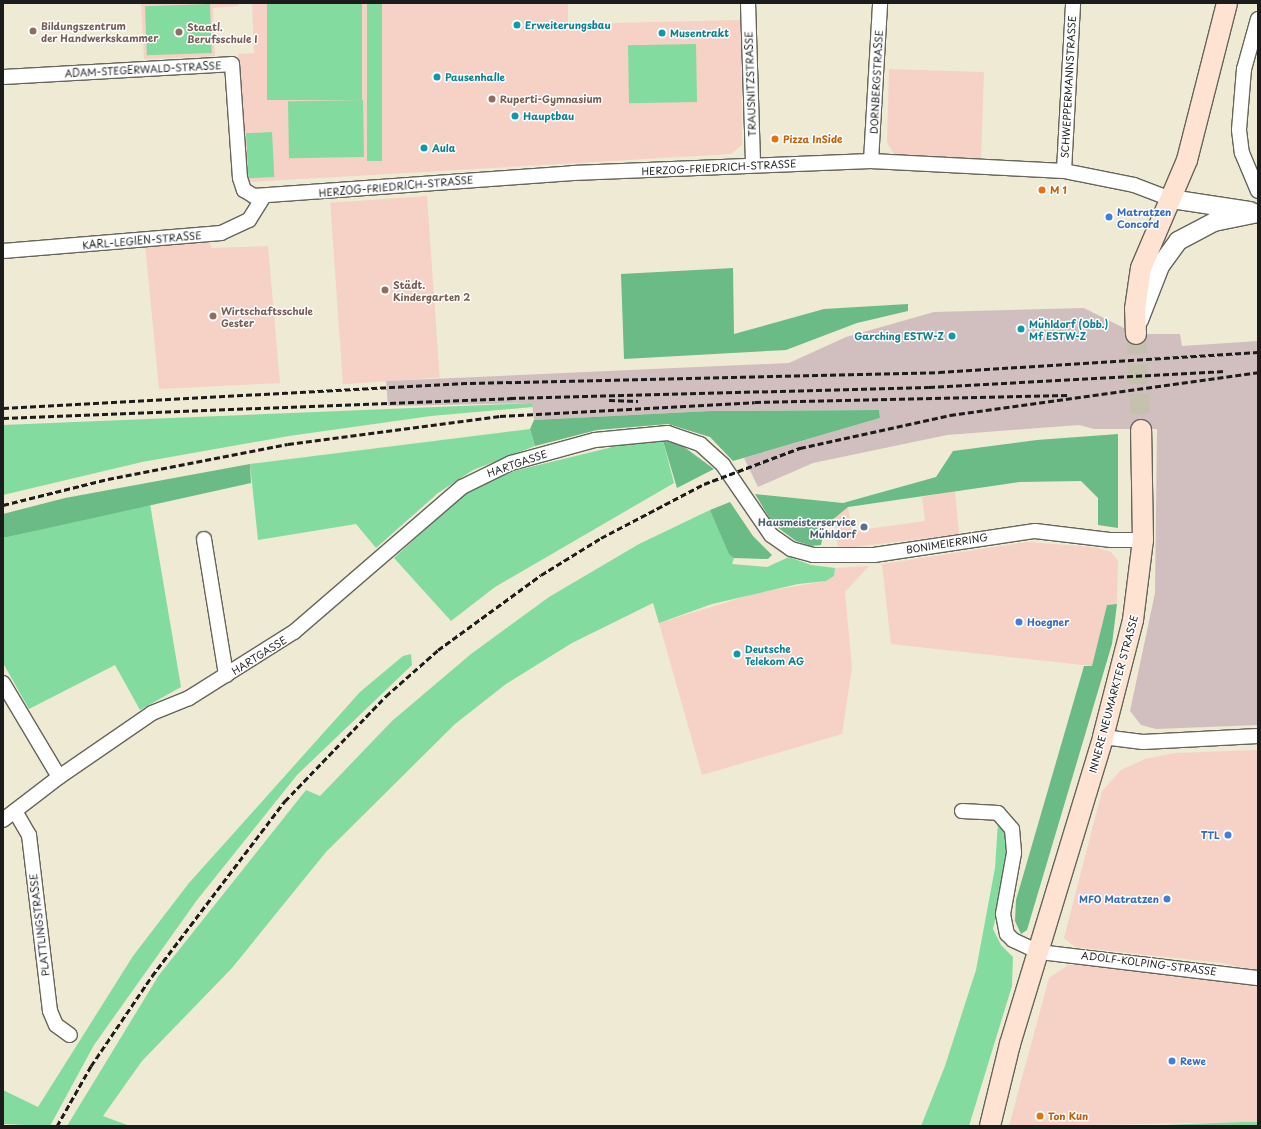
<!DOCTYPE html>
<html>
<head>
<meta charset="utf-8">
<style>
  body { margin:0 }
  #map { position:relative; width:1261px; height:1129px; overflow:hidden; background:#efead3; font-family:"Playpen Sans",sans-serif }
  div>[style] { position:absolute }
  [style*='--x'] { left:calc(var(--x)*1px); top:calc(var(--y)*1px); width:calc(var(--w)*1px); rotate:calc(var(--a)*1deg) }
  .built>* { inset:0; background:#f6d1c5; transform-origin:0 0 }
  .industrial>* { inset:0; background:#d1bfbf }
  .green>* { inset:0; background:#83dba0; transform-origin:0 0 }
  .forest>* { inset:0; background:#6abb86 }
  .secondary-tunnel>* { height:20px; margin-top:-10px; transform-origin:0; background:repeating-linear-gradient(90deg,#c5c1ae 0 20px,transparent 0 30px) }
  .roads { filter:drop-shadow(1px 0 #66645c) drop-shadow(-1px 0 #66645c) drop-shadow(0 1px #66645c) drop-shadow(0 -1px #66645c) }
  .minor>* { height:14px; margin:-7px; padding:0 7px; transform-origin:7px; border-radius:7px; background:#fff }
  .tertiary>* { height:18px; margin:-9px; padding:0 9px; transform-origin:9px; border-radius:9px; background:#fff }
  .secondary>* { height:20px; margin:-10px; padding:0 10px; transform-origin:10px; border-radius:10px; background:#fee3d2 }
  .rail>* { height:3px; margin-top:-1.5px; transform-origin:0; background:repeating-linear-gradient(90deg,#1c1c1c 0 6px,transparent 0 9px) }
  .dots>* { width:11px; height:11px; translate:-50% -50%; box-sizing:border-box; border:2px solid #fff; border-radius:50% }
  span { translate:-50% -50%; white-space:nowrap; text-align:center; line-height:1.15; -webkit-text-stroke:3px #fff; paint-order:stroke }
  .education-label { font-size:10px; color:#785e54; font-weight:700 }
  .left { translate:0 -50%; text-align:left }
  .culture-label { font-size:10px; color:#0d838f; font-weight:700 }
  .right { translate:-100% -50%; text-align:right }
  .street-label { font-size:10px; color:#1c1c1c }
  .food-label { font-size:10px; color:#c56008; font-weight:700 }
  .shop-label { font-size:10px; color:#366cbe; font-weight:700 }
  .service-label { font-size:10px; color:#4e5e75; font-weight:700 }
  .frame { position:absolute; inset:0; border:4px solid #1c1c1c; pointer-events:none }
</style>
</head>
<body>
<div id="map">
  <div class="built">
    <i style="clip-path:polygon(141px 3px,240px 3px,238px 6px,213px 8px,215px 56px,144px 59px)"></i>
    <i style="clip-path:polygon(252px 3px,568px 3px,568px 24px,741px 20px,742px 145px,731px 154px,251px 182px,248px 179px,238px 54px,254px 53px)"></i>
    <i style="clip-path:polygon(889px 69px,984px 72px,981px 160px,896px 157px,887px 143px)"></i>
    <i style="left:427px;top:196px;width:182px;height:97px;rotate:86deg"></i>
    <i style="clip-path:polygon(210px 238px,211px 248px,268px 246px,280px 383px,159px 389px,145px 244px)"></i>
    <i style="clip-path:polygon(955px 491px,959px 534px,838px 549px,835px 517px,848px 507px,852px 531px,925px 521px,922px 497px)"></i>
    <i style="clip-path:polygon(1028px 542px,1093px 547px,1111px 552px,1118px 561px,1117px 604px,1107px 605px,1092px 666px,891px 644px,882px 564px)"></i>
    <i style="clip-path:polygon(869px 566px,845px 592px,852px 668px,842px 734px,702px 775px,659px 623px,760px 592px,826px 581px,834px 576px,835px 568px)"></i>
    <i style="clip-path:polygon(1258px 750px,1258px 971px,1222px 963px,1075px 947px,1064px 938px,1102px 791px,1121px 770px,1145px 759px,1175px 753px)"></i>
    <i style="clip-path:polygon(1068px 965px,1103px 965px,1258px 984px,1258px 1122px,1009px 1126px,1049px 978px)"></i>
  </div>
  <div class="industrial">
    <i style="clip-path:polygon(1084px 308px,1136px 334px,1180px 334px,1182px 346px,1258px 341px,1258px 725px,1156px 729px,1141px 725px,1130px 711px,1155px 593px,1157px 429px,1094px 429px,1079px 425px,947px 435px,813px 463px,758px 487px,744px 458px,880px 418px,879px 410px,710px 411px,534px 420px,532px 403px,388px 406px,386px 381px,789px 363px,846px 337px,934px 312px)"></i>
  </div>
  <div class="green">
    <i style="left:267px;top:3px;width:95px;height:97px"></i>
    <i style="left:367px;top:3px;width:15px;height:158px"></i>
    <i style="left:210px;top:4px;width:49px;height:65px;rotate:88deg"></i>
    <i style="left:696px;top:44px;width:58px;height:68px;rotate:89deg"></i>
    <i style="left:363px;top:100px;width:57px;height:75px;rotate:89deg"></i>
    <i style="left:272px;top:132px;width:45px;height:26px;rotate:87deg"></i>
    <i style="clip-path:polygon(532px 403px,533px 407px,431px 416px,289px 436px,142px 462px,3px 495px,3px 425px)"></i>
    <i style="clip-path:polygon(530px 429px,535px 446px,473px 470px,438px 493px,376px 548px,356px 524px,258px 540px,250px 464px)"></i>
    <i style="clip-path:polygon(663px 441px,674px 483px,495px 587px,451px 621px,394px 558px,460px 498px,482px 484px,514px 471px,625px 444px)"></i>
    <i style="clip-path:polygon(150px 504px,181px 687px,140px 710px,115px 665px,29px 709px,3px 663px,3px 538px)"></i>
    <i style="clip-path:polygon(710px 510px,734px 558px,732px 564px,767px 567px,789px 557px,811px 565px,835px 568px,834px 576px,826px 581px,798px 584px,712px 604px,659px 623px,653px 603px,572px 643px,506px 684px,455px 724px,326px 852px,232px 968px,142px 1061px,103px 1116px,130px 1126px,67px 1126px,159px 975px,306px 790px,320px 796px,392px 721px,471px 654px,549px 597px,639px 544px)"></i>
    <i style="clip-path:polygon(411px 654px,412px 665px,297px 775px,197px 900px,94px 1045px,50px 1126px,3px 1124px,3px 1090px,38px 1107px,133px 956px,189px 883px,360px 692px,403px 656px)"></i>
    <i style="clip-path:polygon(998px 822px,1007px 832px,1007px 868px,993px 929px,1001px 945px,1013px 957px,1012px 986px,969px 1126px,921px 1126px,945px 1066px,976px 970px,995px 868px)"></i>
    <i style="clip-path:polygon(1243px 1122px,1258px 1122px,1258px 1126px,1138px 1126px)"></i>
  </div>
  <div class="forest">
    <i style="clip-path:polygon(733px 268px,734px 334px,824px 309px,908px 304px,908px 311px,857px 323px,786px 350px,624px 359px,621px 274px)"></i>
    <i style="clip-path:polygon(879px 410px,880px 418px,733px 461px,710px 437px,668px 424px,597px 430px,535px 446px,530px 429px,534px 420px,710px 411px)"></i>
    <i style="clip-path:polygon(1118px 434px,1118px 528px,1098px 525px,1098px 498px,1081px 481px,1020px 482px,848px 507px,825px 526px,821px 545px,811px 546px,796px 541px,773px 524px,755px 494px,843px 503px,936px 477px,953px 451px,1037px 440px)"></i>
    <i style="clip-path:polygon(663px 441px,680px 444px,714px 469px,677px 488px)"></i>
    <i style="clip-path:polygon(250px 464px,251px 483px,3px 538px,3px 514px,65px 498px)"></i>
    <i style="clip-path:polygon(730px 502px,753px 536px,772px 555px,768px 559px,734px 558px,729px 554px,710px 510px)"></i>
    <i style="clip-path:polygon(1117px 604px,1112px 644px,1027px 930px,1021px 934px,1015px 921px,1016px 900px,1084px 666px,1092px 666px,1107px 605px)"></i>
  </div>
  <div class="secondary-tunnel">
    <i style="--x:1136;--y:334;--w:96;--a:87"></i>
  </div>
  <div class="roads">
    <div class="minor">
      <i style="--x:748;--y:3;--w:161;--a:88.2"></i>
      <i style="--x:1258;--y:19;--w:52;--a:105.6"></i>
      <i style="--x:1244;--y:69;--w:61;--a:94.7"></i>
      <i style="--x:1239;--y:130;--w:23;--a:83"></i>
      <i style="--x:1242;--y:153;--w:41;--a:67.2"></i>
      <i style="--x:3;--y:77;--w:229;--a:-3.2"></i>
      <i style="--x:232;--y:64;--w:114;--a:86"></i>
      <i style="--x:240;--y:178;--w:13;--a:72"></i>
      <i style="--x:244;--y:190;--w:12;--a:31"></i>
      <i style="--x:254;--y:196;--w:320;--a:-4.1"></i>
      <i style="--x:573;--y:173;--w:298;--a:-2.3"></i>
      <i style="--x:871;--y:161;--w:193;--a:3"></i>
      <i style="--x:1064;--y:171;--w:71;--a:11.3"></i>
      <i style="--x:1134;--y:185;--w:40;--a:21"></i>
      <i style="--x:871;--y:161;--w:158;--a:-86.7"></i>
      <i style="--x:1064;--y:171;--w:168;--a:-86.9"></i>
      <i style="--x:3;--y:251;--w:219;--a:-4.7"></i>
      <i style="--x:221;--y:233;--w:31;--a:-25"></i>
      <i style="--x:249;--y:220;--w:28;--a:-58"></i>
      <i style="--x:204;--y:539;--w:138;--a:80.8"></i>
      <i style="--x:3;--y:683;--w:109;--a:59.2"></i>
      <i style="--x:1103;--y:737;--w:40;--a:7.1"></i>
      <i style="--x:1143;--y:742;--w:115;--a:-3"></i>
      <i style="--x:15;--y:811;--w:28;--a:60"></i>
      <i style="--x:29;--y:835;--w:177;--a:83.2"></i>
      <i style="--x:50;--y:1011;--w:15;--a:67"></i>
      <i style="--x:56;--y:1025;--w:17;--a:36"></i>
      <i style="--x:962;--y:811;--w:36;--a:3"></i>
      <i style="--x:998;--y:813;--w:21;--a:49"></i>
      <i style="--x:1012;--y:829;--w:24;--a:85"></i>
      <i style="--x:1014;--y:853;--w:62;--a:100.2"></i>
      <i style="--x:1003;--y:914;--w:20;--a:79"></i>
      <i style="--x:1007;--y:934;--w:8;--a:45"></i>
      <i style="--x:1013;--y:940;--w:29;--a:25"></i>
      <i style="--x:1039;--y:952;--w:221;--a:6.8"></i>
      <i style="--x:3;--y:820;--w:71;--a:-37.5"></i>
      <i style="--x:59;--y:777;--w:113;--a:-34.5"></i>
      <i style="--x:152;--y:713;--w:40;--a:-22"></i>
      <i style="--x:189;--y:698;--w:124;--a:-32.2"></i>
      <i style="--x:294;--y:632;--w:222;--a:-40.8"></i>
      <i style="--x:462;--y:487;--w:55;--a:-26.1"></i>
      <i style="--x:511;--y:463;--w:87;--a:-15.3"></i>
      <i style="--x:595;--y:440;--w:73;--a:-5.5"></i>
      <i style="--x:668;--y:433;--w:34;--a:19"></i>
      <i style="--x:700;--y:444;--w:31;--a:42"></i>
      <i style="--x:723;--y:465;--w:85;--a:55.6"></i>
      <i style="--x:771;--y:535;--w:24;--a:35"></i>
      <i style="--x:791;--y:549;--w:23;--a:15"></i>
      <i style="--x:813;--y:555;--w:61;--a:0"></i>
      <i style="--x:874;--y:555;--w:163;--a:-8.5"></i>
      <i style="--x:1035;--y:531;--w:77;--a:6.8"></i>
      <i style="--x:1111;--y:540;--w:32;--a:0"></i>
    </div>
    <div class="tertiary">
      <i style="--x:1171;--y:199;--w:80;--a:8.6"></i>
      <i style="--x:1139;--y:320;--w:58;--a:-68.7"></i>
      <i style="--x:1160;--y:266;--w:31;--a:-54"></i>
      <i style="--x:1178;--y:241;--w:41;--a:-27.8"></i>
      <i style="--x:1214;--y:222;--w:45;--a:-11.6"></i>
    </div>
    <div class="secondary">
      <i style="--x:1136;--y:334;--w:25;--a:-92"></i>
      <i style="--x:1135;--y:309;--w:41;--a:-81.7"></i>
      <i style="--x:1141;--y:268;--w:117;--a:-66.9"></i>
      <i style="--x:1187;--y:160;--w:162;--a:-75.7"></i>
      <i style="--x:990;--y:1126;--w:84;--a:-76.3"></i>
      <i style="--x:1010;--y:1044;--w:321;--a:-73.1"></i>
      <i style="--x:1103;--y:737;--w:121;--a:-75.6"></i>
      <i style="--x:1133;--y:620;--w:81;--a:-82.9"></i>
      <i style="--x:1143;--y:540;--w:110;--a:-91"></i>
    </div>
  </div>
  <div class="rail">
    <i style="--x:510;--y:398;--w:419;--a:-1.5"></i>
    <i style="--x:929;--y:387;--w:297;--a:-3.1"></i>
    <i style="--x:609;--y:400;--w:29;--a:2"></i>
    <i style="--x:3;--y:408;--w:468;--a:-3.1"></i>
    <i style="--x:470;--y:383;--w:469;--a:-1.3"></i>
    <i style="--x:939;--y:372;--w:320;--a:-3.6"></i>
    <i style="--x:3;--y:418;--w:512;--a:-2.24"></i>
    <i style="--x:3;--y:505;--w:108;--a:-13.9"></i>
    <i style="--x:108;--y:479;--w:183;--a:-11"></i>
    <i style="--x:288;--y:444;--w:214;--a:-7.5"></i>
    <i style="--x:500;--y:416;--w:255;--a:-3.1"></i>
    <i style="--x:755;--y:402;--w:313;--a:-1.3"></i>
    <i style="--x:57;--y:1126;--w:69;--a:-60.5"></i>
    <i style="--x:91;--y:1066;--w:109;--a:-55.9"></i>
    <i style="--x:152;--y:976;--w:220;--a:-52.8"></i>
    <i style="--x:285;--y:801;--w:146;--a:-46.1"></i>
    <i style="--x:386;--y:696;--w:69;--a:-41.5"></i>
    <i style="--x:438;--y:650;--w:127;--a:-36.1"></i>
    <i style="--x:541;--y:575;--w:70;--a:-31.7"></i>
    <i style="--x:601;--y:538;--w:116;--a:-27.7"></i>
    <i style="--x:704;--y:484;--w:103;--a:-20.6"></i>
    <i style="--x:800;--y:448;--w:154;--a:-12.4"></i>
    <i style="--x:950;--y:415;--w:311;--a:-7.9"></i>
  </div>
  <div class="dots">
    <i style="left:517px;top:25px;background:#0f9aa8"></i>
    <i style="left:33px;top:31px;background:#8d6e63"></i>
    <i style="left:179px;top:32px;background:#8d6e63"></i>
    <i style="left:662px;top:33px;background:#0f9aa8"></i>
    <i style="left:437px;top:77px;background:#0f9aa8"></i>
    <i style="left:492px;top:99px;background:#8d6e63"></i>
    <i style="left:515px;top:116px;background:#0f9aa8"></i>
    <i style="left:775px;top:139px;background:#e8710a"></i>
    <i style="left:424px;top:148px;background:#0f9aa8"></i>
    <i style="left:1042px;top:190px;background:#e8710a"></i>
    <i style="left:1109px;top:217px;background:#3f7fe0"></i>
    <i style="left:385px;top:290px;background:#8d6e63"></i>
    <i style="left:213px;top:316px;background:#8d6e63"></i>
    <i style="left:1021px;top:329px;background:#0f9aa8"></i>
    <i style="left:952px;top:336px;background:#0f9aa8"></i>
    <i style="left:864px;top:527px;background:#5c6f8a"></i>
    <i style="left:1019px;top:622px;background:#3f7fe0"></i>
    <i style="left:737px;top:654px;background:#0f9aa8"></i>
    <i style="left:1228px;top:835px;background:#3f7fe0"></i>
    <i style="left:1167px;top:899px;background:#3f7fe0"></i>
    <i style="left:1172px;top:1061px;background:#3f7fe0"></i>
    <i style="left:1040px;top:1116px;background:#e8710a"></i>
  </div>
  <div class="education-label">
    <span class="left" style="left:41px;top:31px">Bildungszentrum<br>der Handwerkskammer</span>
    <span class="left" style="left:187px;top:32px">Staatl.<br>Berufsschule I</span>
    <span class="left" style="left:500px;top:99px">Ruperti-Gymnasium</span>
    <span class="left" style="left:393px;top:290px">Städt.<br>Kindergarten 2</span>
    <span class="left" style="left:221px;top:316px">Wirtschaftsschule<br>Gester</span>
  </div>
  <div class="culture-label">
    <span class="left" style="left:525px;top:25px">Erweiterungsbau</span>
    <span class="left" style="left:670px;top:33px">Musentrakt</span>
    <span class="left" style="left:445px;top:77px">Pausenhalle</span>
    <span class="left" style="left:523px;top:116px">Hauptbau</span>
    <span class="left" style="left:432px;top:148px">Aula</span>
    <span class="left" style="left:1029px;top:329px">Mühldorf (Obb.)<br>Mf ESTW-Z</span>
    <span class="right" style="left:944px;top:336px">Garching ESTW-Z</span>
    <span class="left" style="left:745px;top:654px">Deutsche<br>Telekom AG</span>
  </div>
  <div class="street-label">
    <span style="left:143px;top:69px;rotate:-3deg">ADAM-STEGERWALD-STRASSE</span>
    <span style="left:876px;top:82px;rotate:-87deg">DORNBERGSTRASSE</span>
    <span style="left:750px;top:84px;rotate:-92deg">TRAUSNITZSTRASSE</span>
    <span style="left:1068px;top:87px;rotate:-87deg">SCHWEPPERMANNSTRASSE</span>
    <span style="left:719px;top:167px;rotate:-3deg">HERZOG-FRIEDRICH-STRASSE</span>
    <span style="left:396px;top:186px;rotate:-5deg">HERZOG-FRIEDRICH-STRASSE</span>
    <span style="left:142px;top:240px;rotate:-5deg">KARL-LEGIEN-STRASSE</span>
    <span style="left:517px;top:463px;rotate:-19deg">HARTGASSE</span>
    <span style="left:947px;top:543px;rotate:-9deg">BONIMEIERRING</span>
    <span style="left:259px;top:655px;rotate:-32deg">HARTGASSE</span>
    <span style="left:1113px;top:694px;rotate:-75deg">INNERE NEUMARKTER STRASSE</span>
    <span style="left:39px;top:925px;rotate:-97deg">PLATTLINGSTRASSE</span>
    <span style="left:1149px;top:963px;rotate:7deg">ADOLF-KOLPING-STRASSE</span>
  </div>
  <div class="food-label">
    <span class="left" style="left:783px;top:139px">Pizza InSide</span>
    <span class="left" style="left:1050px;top:190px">M 1</span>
    <span class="left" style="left:1048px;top:1116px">Ton Kun</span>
  </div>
  <div class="shop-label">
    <span class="left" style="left:1117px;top:217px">Matratzen<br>Concord</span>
    <span class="left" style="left:1027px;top:622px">Hoegner</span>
    <span class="right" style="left:1220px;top:835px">TTL</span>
    <span class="right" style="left:1159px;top:899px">MFO Matratzen</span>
    <span class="left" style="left:1180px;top:1061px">Rewe</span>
  </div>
  <div class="service-label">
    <span class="right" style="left:856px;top:527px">Hausmeisterservice<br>Mühldorf</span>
  </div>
  <div class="frame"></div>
</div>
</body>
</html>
